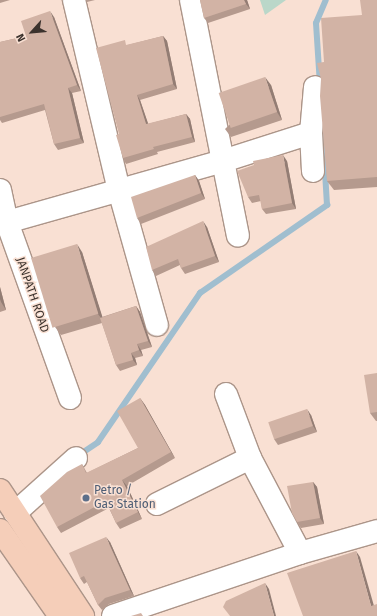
<!DOCTYPE html>
<html>
<head>
<meta charset="utf-8">
<style>
  body { margin:0 }
  #map { position:relative; width:377px; height:616px; overflow:hidden; background:#f9e0d3; font-family:"Fira Sans",sans-serif }
  div>[style] { position:absolute }
  [style*='--x'] { left:calc(var(--x)*1px); top:calc(var(--y)*1px); width:calc(var(--w)*1px); rotate:calc(var(--a)*1deg) }
  .green>* { inset:0; background:#bad7c9 }
  .stream>* { height:6px; margin:-3px; padding:0 3px; transform-origin:3px; border-radius:3px; background:#a0becf }
  .roads { filter:drop-shadow(1px 0 #ac9589) drop-shadow(-1px 0 #ac9589) drop-shadow(0 1px #ac9589) drop-shadow(0 -1px #ac9589) }
  .minor>* { height:22px; margin:-11px; padding:0 11px; transform-origin:11px; border-radius:11px; background:#fff }
  .major>* { height:22px; margin:-11px; padding:0 11px; transform-origin:11px; border-radius:11px; background:#f5ceb9 }
  .wall>* { inset:0; background:#b59a8e }
  .shaded-wall>* { inset:0; background:#937d74 }
  .building>* { inset:0; background:#d2b3a5; transform-origin:0 0 }
  .dots>* { width:11px; height:11px; translate:-50% -50%; box-sizing:border-box; border:2px solid #f9e0d3; border-radius:50% }
  span { translate:-50% -50%; white-space:nowrap; text-align:center; line-height:1.15; -webkit-text-stroke:3px #f9e0d3; paint-order:stroke }
  .street-label { font-size:12px; color:#3b322d }
  .service-label { font-size:12px; color:#4e5e75 }
  .left { translate:0 -50%; text-align:left }
  .north { position:absolute; left:12px; top:12px; width:40px; height:40px; -webkit-text-stroke:3px #f9e0d3; paint-order:stroke; rotate:243deg; font-size:11px; font-weight:700; line-height:16px; text-align:center; color:#3b322d }
  .north::after { content:''; display:block; margin:auto; width:14px; height:18px; background:#3b322d; clip-path:polygon(50% 0,100% 100%,50% 72%,0 100%) }
</style>
</head>
<body>
<div id="map">
  <div class="green">
    <i style="clip-path:polygon(260px 0,286px 0,265px 15px)"></i>
  </div>
  <div class="stream">
    <i style="--x:320;--y:85;--w:62;--a:-93.7"></i>
    <i style="--x:316;--y:23;--w:25;--a:-67"></i>
    <i style="--x:79;--y:455;--w:23;--a:-34"></i>
    <i style="--x:98;--y:442;--w:181;--a:-55.6"></i>
    <i style="--x:200;--y:293;--w:155;--a:-34.7"></i>
    <i style="--x:327;--y:205;--w:85;--a:-93.4"></i>
  </div>
  <div class="roads">
    <div class="minor">
      <i style="--x:74;--y:0;--w:195;--a:76.7"></i>
      <i style="--x:119;--y:190;--w:140;--a:74.3"></i>
      <i style="--x:191;--y:0;--w:164;--a:78.8"></i>
      <i style="--x:223;--y:161;--w:92;--a:-17.7"></i>
      <i style="--x:313;--y:171;--w:38;--a:-93"></i>
      <i style="--x:311;--y:133;--w:46;--a:-85"></i>
      <i style="--x:0;--y:190;--w:33;--a:78"></i>
      <i style="--x:7;--y:222;--w:187;--a:70.3"></i>
      <i style="--x:0;--y:224;--w:232;--a:-15.8"></i>
      <i style="--x:223;--y:161;--w:76;--a:78.7"></i>
      <i style="--x:226;--y:394;--w:68;--a:69.4"></i>
      <i style="--x:250;--y:458;--w:107;--a:62.2"></i>
      <i style="--x:157;--y:504;--w:104;--a:-26.3"></i>
      <i style="--x:15;--y:513;--w:82;--a:-42"></i>
      <i style="--x:113;--y:616;--w:197;--a:-18.6"></i>
      <i style="--x:300;--y:553;--w:80;--a:-15.9"></i>
    </div>
    <div class="major">
      <i style="--x:0;--y:490;--w:151;--a:56.6"></i>
      <i style="--x:0;--y:530;--w:105;--a:55.1"></i>
    </div>
  </div>
  <div class="wall">
    <i style="clip-path:polygon(0 0,10px 0,0 3px)"></i>
    <i style="clip-path:polygon(86px 0,95px 0,87px 2px)"></i>
    <i style="clip-path:polygon(200px 0,247px 0,250px 9px,208px 23px,204px 18px)"></i>
    <i style="clip-path:polygon(377px 0,377px 187px,334px 190px,327px 181px,324px 62px,362px 15px)"></i>
    <i style="clip-path:polygon(54px 17px,81px 91px,72px 93px,84px 143px,58px 150px,54px 144px,45px 110px,2px 123px,0 120px,0 42px,26px 36px)"></i>
    <i style="clip-path:polygon(163px 36px,167px 41px,177px 89px,140px 100px,148px 124px,186px 114px,190px 119px,195px 142px,157px 152px,158px 154px,126px 164px,123px 158px,119px 134px,128px 45px)"></i>
    <i style="clip-path:polygon(271px 85px,282px 120px,231px 137px,225px 129px)"></i>
    <i style="clip-path:polygon(287px 161px,296px 209px,266px 214px,262px 209px,261px 201px,252px 203px,248px 197px)"></i>
    <i style="clip-path:polygon(195px 175px,199px 181px,205px 199px,141px 224px,137px 218px)"></i>
    <i style="clip-path:polygon(207px 227px,219px 262px,185px 274px,181px 268px,180px 265px,156px 276px,152px 270px)"></i>
    <i style="clip-path:polygon(82px 252px,102px 317px,136px 306px,140px 312px,152px 347px,141px 350px,143px 356px,135px 358px,137px 365px,120px 371px,116px 365px,102px 323px,61px 335px,55px 327px)"></i>
    <i style="clip-path:polygon(0 287px,6px 310px,0 312px)"></i>
    <i style="clip-path:polygon(377px 373px,377px 421px,376px 421px,370px 413px)"></i>
    <i style="clip-path:polygon(140px 398px,145px 405px,175px 458px,127px 486px,142px 519px,120px 529px,116px 523px,109px 508px,61px 533px,57px 527px,82px 464px,87px 473px,138px 448px)"></i>
    <i style="clip-path:polygon(311px 415px,317px 432px,278px 445px,274px 439px)"></i>
    <i style="clip-path:polygon(313px 482px,317px 487px,324px 524px,301px 528px,297px 522px)"></i>
    <i style="clip-path:polygon(110px 542px,134px 596px,109px 604px,102px 610px,98px 605px,87px 582px,84px 584px,80px 578px)"></i>
  </div>
  <div class="shaded-wall">
    <i style="clip-path:polygon(244px 0,247px 0,250px 9px,246px 4px)"></i>
    <i style="clip-path:polygon(50px 11px,54px 17px,81px 91px,77px 85px)"></i>
    <i style="clip-path:polygon(163px 36px,167px 41px,177px 89px,173px 84px)"></i>
    <i style="clip-path:polygon(265px 77px,271px 85px,282px 120px,277px 112px)"></i>
    <i style="clip-path:polygon(68px 88px,72px 93px,84px 143px,80px 138px)"></i>
    <i style="clip-path:polygon(137px 95px,140px 100px,150px 129px,146px 124px)"></i>
    <i style="clip-path:polygon(186px 114px,190px 119px,195px 142px,192px 137px)"></i>
    <i style="clip-path:polygon(283px 155px,287px 161px,296px 209px,292px 203px)"></i>
    <i style="clip-path:polygon(195px 175px,199px 181px,205px 199px,201px 193px)"></i>
    <i style="clip-path:polygon(203px 221px,207px 227px,219px 262px,215px 256px)"></i>
    <i style="clip-path:polygon(77px 244px,82px 252px,104px 322px,98px 314px)"></i>
    <i style="clip-path:polygon(0 287px,6px 310px,1px 302px,0 299px)"></i>
    <i style="clip-path:polygon(136px 306px,140px 312px,152px 347px,148px 341px)"></i>
    <i style="clip-path:polygon(137px 344px,141px 350px,143px 356px,139px 350px)"></i>
    <i style="clip-path:polygon(131px 353px,135px 358px,137px 365px,133px 360px)"></i>
    <i style="clip-path:polygon(140px 398px,145px 405px,175px 458px,171px 452px)"></i>
    <i style="clip-path:polygon(307px 409px,311px 415px,317px 432px,313px 426px)"></i>
    <i style="clip-path:polygon(122px 480px,127px 486px,142px 519px,138px 512px)"></i>
    <i style="clip-path:polygon(313px 482px,317px 487px,324px 524px,320px 518px)"></i>
    <i style="clip-path:polygon(106px 537px,110px 542px,134px 596px,130px 590px)"></i>
    <i style="clip-path:polygon(356px 551px,360px 557px,376px 613px,371px 606px)"></i>
    <i style="clip-path:polygon(265px 583px,269px 589px,276px 616px,274px 616px)"></i>
  </div>
  <div class="building">
    <i style="clip-path:polygon(200px 0,244px 0,246px 4px,204px 18px)"></i>
    <i style="clip-path:polygon(360px 0,377px 0,377px 177px,327px 181px,320px 96px,321px 79px,317px 63px,324px 62px,321px 18px,362px 15px)"></i>
    <i style="clip-path:polygon(50px 11px,77px 85px,68px 88px,80px 138px,54px 144px,44px 104px,0 117px,0 42px,26px 36px,21px 21px)"></i>
    <i style="clip-path:polygon(163px 36px,173px 84px,137px 95px,146px 124px,186px 114px,192px 137px,153px 147px,154px 149px,123px 158px,116px 135px,119px 134px,96px 48px,125px 40px,126px 45px)"></i>
    <i style="left:265px;top:77px;width:37px;height:49px;rotate:71deg"></i>
    <i style="clip-path:polygon(283px 155px,292px 203px,262px 209px,259px 195px,248px 197px,237px 171px,254px 165px,253px 161px)"></i>
    <i style="clip-path:polygon(195px 175px,201px 193px,137px 218px,131px 197px)"></i>
    <i style="clip-path:polygon(203px 221px,215px 256px,181px 268px,178px 259px,152px 270px,146px 247px)"></i>
    <i style="left:77px;top:244px;width:73px;height:48px;rotate:73deg"></i>
    <i style="clip-path:polygon(136px 306px,148px 341px,137px 344px,139px 350px,131px 353px,133px 360px,116px 365px,100px 318px)"></i>
    <i style="clip-path:polygon(377px 373px,377px 412px,370px 413px,364px 375px)"></i>
    <i style="clip-path:polygon(140px 398px,171px 452px,122px 480px,138px 512px,116px 523px,106px 501px,57px 527px,40px 496px,67px 472px,82px 464px,86px 473px,138px 448px,117px 411px)"></i>
    <i style="left:307px;top:409px;width:18px;height:41px;rotate:71deg"></i>
    <i style="clip-path:polygon(313px 482px,320px 518px,297px 522px,292px 513px,287px 486px)"></i>
    <i style="clip-path:polygon(106px 537px,130px 590px,105px 598px,98px 605px,84px 576px,80px 578px,69px 553px)"></i>
    <i style="clip-path:polygon(356px 551px,371px 606px,377px 604px,377px 616px,303px 616px,287px 573px)"></i>
    <i style="clip-path:polygon(265px 583px,274px 616px,230px 616px,223px 607px,226px 601px)"></i>
    <i style="clip-path:polygon(141px 613px,143px 616px,131px 616px)"></i>
  </div>
  <div class="dots">
    <i style="left:86px;top:498px;background:#5c6f8a"></i>
  </div>
  <div class="street-label">
    <span style="left:32px;top:295px;rotate:71deg">JANPATH ROAD</span>
  </div>
  <div class="service-label">
    <span class="left" style="left:94px;top:498px">Petro /<br>Gas Station</span>
  </div>
  <div class="north">N</div>
</div>
</body>
</html>
